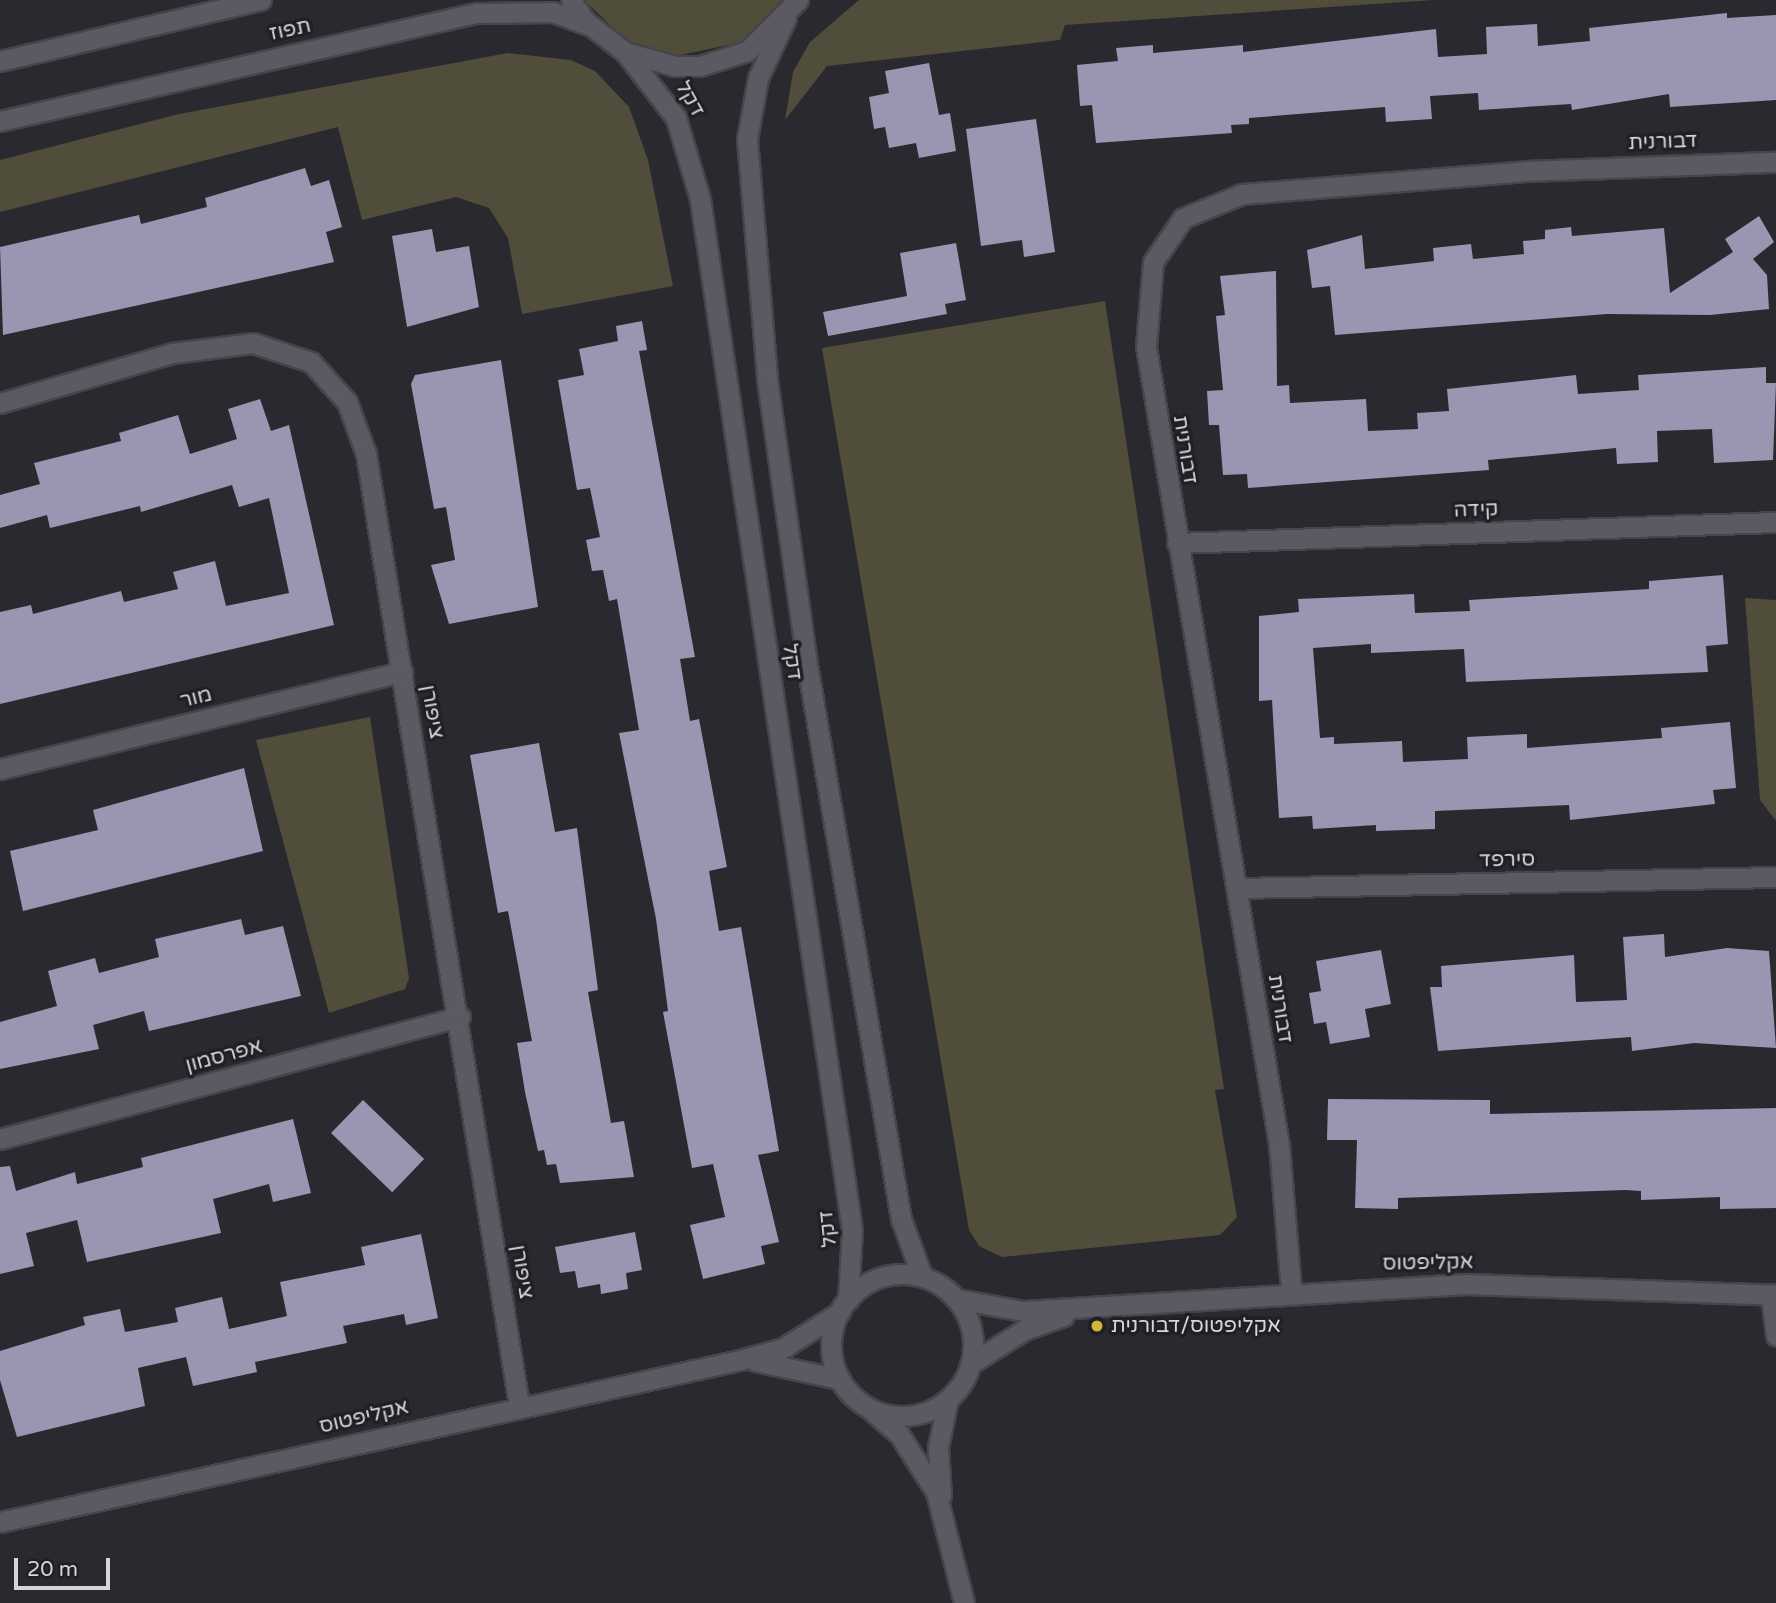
<!DOCTYPE html>
<html>
<head>
<meta charset="utf-8">
<style>
  body { margin:0 }
  #map { position:relative; width:1776px; height:1603px; overflow:hidden; background:#2a2930; font-family:"Varela Round",Heebo,sans-serif }
  div>[style] { position:absolute }
  [style*='--x'] { left:calc(var(--x)*1px); top:calc(var(--y)*1px); width:calc(var(--w)*1px); rotate:calc(var(--a)*1deg) }
  .green>* { inset:0; background:#504d3a }
  .building>* { inset:0; background:#9a95b1; transform-origin:0 0 }
  .roads { filter:drop-shadow(2px 0 #46454a) drop-shadow(-2px 0 #46454a) drop-shadow(0 2px #46454a) drop-shadow(0 -2px #46454a) }
  .minor>* { height:19px; margin:-9.5px; padding:0 9.5px; transform-origin:9.5px; border-radius:9.5px; background:#5b5a62 }
  .tertiary>* { height:19px; margin:-9.5px; padding:0 9.5px; transform-origin:9.5px; border-radius:9.5px; background:#5b5a62 }
  .tertiary>.ring { margin:-9.5px; padding:0; box-sizing:content-box; background:none; border:19px solid #5b5a62; border-radius:50% }
  .dots>* { width:19px; height:19px; translate:-50% -50%; box-sizing:border-box; border:4px solid #201f26; border-radius:50% }
  span { translate:-50% -50%; white-space:nowrap; text-align:center; line-height:1.15; -webkit-text-stroke:7px #201f26; paint-order:stroke }
  .street-label { font-size:21px; color:#d6d5d9 }
  .poi-label { font-size:21px; color:#d6d5d9 }
  .left { translate:0 -50%; text-align:left }
  .scale { position:absolute; left:14px; top:1558px; width:96px; height:32px; box-sizing:border-box; border:4px solid #d6d5d9; border-top:0; padding-left:9px; font-size:21px; line-height:24px; white-space:nowrap; color:#d6d5d9; -webkit-text-stroke:5px #201f26; paint-order:stroke }
</style>
</head>
<body>
<div id="map">
  <div class="green">
    <i style="clip-path:polygon(584px 0,785px 0,742px 42px,676px 56px,629px 43px)"></i>
    <i style="clip-path:polygon(859px 0,1434px 0,1065px 25px,1060px 40px,827px 66px,785px 120px,793px 72px,810px 42px)"></i>
    <i style="clip-path:polygon(508px 53px,571px 60px,595px 71px,629px 107px,648px 160px,673px 286px,522px 314px,508px 238px,489px 208px,456px 197px,362px 220px,338px 127px,0 212px,0 160px,179px 114px)"></i>
    <i style="clip-path:polygon(1105px 301px,1224px 1089px,1215px 1090px,1237px 1217px,1220px 1235px,1002px 1257px,979px 1246px,969px 1230px,822px 348px)"></i>
    <i style="clip-path:polygon(1745px 598px,1776px 600px,1776px 821px,1760px 800px)"></i>
    <i style="clip-path:polygon(370px 717px,409px 978px,405px 989px,329px 1013px,256px 740px)"></i>
  </div>
  <div class="building">
    <i style="clip-path:polygon(1727px 13px,1727px 18px,1776px 15px,1776px 100px,1670px 107px,1669px 94px,1572px 110px,1571px 104px,1479px 110px,1478px 93px,1430px 96px,1432px 119px,1386px 122px,1385px 107px,1249px 118px,1249px 124px,1231px 125px,1232px 133px,1096px 143px,1092px 105px,1080px 106px,1077px 65px,1118px 61px,1116px 48px,1153px 45px,1153px 53px,1243px 45px,1243px 52px,1436px 29px,1438px 57px,1487px 54px,1486px 27px,1537px 24px,1538px 46px,1590px 41px,1589px 28px)"></i>
    <i style="clip-path:polygon(929px 63px,939px 115px,950px 113px,956px 151px,919px 158px,916px 143px,889px 148px,885px 127px,874px 129px,869px 97px,889px 93px,885px 71px)"></i>
    <i style="clip-path:polygon(1036px 119px,1055px 252px,1024px 257px,1022px 240px,981px 246px,966px 129px)"></i>
    <i style="clip-path:polygon(305px 168px,311px 186px,329px 180px,342px 227px,326px 232px,334px 262px,3px 335px,0 247px,139px 215px,141px 224px,207px 207px,205px 198px)"></i>
    <i style="clip-path:polygon(1759px 216px,1774px 242px,1753px 259px,1767px 275px,1769px 309px,1710px 315px,1607px 314px,1335px 335px,1330px 286px,1312px 288px,1307px 250px,1362px 235px,1365px 269px,1434px 261px,1433px 248px,1471px 244px,1473px 259px,1524px 254px,1523px 241px,1545px 239px,1545px 230px,1571px 227px,1572px 236px,1664px 228px,1670px 293px,1733px 252px,1725px 239px)"></i>
    <i style="clip-path:polygon(432px 229px,436px 252px,469px 246px,479px 307px,407px 327px,392px 236px)"></i>
    <i style="clip-path:polygon(956px 243px,966px 300px,945px 304px,947px 314px,828px 336px,823px 312px,907px 296px,900px 253px)"></i>
    <i style="clip-path:polygon(1276px 271px,1277px 386px,1289px 385px,1290px 403px,1366px 399px,1368px 431px,1418px 429px,1417px 413px,1449px 411px,1447px 389px,1576px 375px,1578px 394px,1639px 390px,1638px 375px,1766px 367px,1766px 383px,1776px 383px,1773px 460px,1714px 463px,1712px 429px,1657px 431px,1658px 462px,1617px 464px,1616px 448px,1488px 460px,1489px 470px,1248px 488px,1247px 474px,1223px 475px,1219px 425px,1209px 425px,1207px 391px,1223px 390px,1216px 316px,1225px 315px,1220px 276px)"></i>
    <i style="clip-path:polygon(642px 321px,647px 350px,639px 351px,695px 657px,680px 659px,690px 721px,699px 719px,727px 867px,709px 871px,719px 931px,741px 927px,779px 1151px,758px 1155px,779px 1242px,761px 1246px,765px 1264px,703px 1279px,690px 1225px,725px 1217px,713px 1164px,692px 1168px,663px 1012px,668px 1011px,656px 919px,619px 733px,639px 730px,617px 599px,609px 601px,603px 570px,592px 571px,586px 540px,600px 537px,590px 488px,577px 490px,558px 380px,584px 375px,579px 349px,618px 341px,616px 326px)"></i>
    <i style="clip-path:polygon(501px 360px,538px 607px,449px 624px,431px 565px,455px 560px,446px 507px,434px 509px,411px 384px,415px 375px)"></i>
    <i style="clip-path:polygon(260px 399px,271px 431px,289px 425px,334px 625px,0 704px,0 612px,31px 605px,33px 614px,121px 591px,124px 602px,178px 589px,173px 572px,215px 561px,226px 606px,289px 593px,269px 498px,239px 507px,232px 485px,141px 512px,140px 506px,50px 528px,47px 515px,0 528px,0 495px,40px 484px,34px 463px,121px 441px,119px 433px,178px 415px,190px 454px,237px 439px,228px 409px)"></i>
    <i style="clip-path:polygon(1723px 575px,1728px 644px,1706px 646px,1708px 672px,1466px 682px,1464px 649px,1371px 653px,1371px 644px,1313px 648px,1320px 738px,1334px 737px,1334px 744px,1402px 741px,1403px 762px,1468px 759px,1467px 737px,1527px 734px,1527px 748px,1662px 738px,1661px 728px,1730px 722px,1736px 788px,1713px 790px,1715px 804px,1570px 820px,1569px 805px,1435px 811px,1435px 829px,1376px 831px,1376px 825px,1313px 829px,1312px 816px,1279px 818px,1272px 700px,1259px 701px,1259px 616px,1299px 612px,1298px 599px,1414px 594px,1415px 613px,1470px 611px,1469px 600px,1649px 589px,1649px 581px)"></i>
    <i style="clip-path:polygon(539px 743px,555px 832px,577px 828px,598px 990px,588px 992px,611px 1123px,624px 1121px,634px 1177px,560px 1183px,556px 1164px,547px 1165px,544px 1150px,538px 1151px,525px 1092px,517px 1043px,532px 1041px,508px 911px,498px 913px,470px 755px)"></i>
    <i style="clip-path:polygon(244px 768px,263px 851px,23px 911px,10px 851px,98px 830px,93px 810px)"></i>
    <i style="clip-path:polygon(241px 919px,245px 935px,283px 926px,301px 996px,149px 1031px,144px 1011px,93px 1025px,99px 1049px,0 1069px,0 1022px,57px 1006px,48px 971px,95px 958px,99px 973px,159px 957px,155px 939px)"></i>
    <i style="clip-path:polygon(1664px 934px,1665px 957px,1727px 948px,1769px 951px,1776px 1048px,1694px 1043px,1632px 1051px,1631px 1037px,1438px 1051px,1430px 987px,1442px 987px,1441px 966px,1574px 955px,1576px 1002px,1627px 1000px,1623px 937px)"></i>
    <i style="clip-path:polygon(1381px 950px,1391px 1004px,1365px 1009px,1370px 1037px,1330px 1044px,1326px 1022px,1314px 1024px,1309px 993px,1321px 991px,1316px 961px)"></i>
    <i style="clip-path:polygon(1328px 1099px,1490px 1100px,1490px 1114px,1776px 1108px,1776px 1208px,1720px 1209px,1720px 1197px,1641px 1200px,1641px 1191px,1625px 1190px,1398px 1198px,1398px 1209px,1355px 1208px,1357px 1140px,1327px 1140px)"></i>
    <i style="left:363px;top:1100px;width:85px;height:46px;rotate:44deg"></i>
    <i style="clip-path:polygon(293px 1119px,311px 1193px,273px 1202px,269px 1184px,213px 1199px,221px 1233px,87px 1262px,77px 1220px,26px 1233px,34px 1266px,0 1274px,0 1167px,10px 1166px,16px 1191px,75px 1172px,77px 1184px,143px 1167px,141px 1158px)"></i>
    <i style="clip-path:polygon(635px 1232px,642px 1270px,626px 1273px,628px 1289px,601px 1294px,600px 1284px,578px 1288px,575px 1271px,560px 1273px,555px 1247px)"></i>
    <i style="clip-path:polygon(421px 1234px,438px 1318px,406px 1325px,404px 1314px,343px 1326px,347px 1343px,255px 1362px,257px 1372px,193px 1386px,186px 1357px,138px 1368px,145px 1406px,17px 1437px,0 1380px,0 1351px,85px 1325px,83px 1317px,120px 1309px,125px 1332px,178px 1322px,175px 1308px,222px 1297px,229px 1329px,287px 1316px,280px 1282px,365px 1265px,361px 1247px)"></i>
  </div>
  <div class="roads">
    <div class="minor">
      <i style="--x:0;--y:403;--w:179;--a:-16.2"></i>
      <i style="--x:172;--y:353;--w:82;--a:-7"></i>
      <i style="--x:253;--y:343;--w:61;--a:18.1"></i>
      <i style="--x:311;--y:362;--w:54;--a:48"></i>
      <i style="--x:347;--y:402;--w:55;--a:69.9"></i>
      <i style="--x:366;--y:454;--w:963;--a:80.86"></i>
      <i style="--x:1177;--y:543;--w:599;--a:-2.01"></i>
      <i style="--x:0;--y:769;--w:414;--a:-13.6"></i>
      <i style="--x:1238;--y:888;--w:538;--a:-1.17"></i>
      <i style="--x:0;--y:1139;--w:476;--a:-14.9"></i>
      <i style="--x:1291;--y:1290;--w:145;--a:-94.7"></i>
      <i style="--x:1279;--y:1145;--w:809;--a:-99.46"></i>
      <i style="--x:1146;--y:347;--w:85;--a:-85.3"></i>
      <i style="--x:1153;--y:262;--w:53;--a:-55.7"></i>
      <i style="--x:1183;--y:218;--w:64;--a:-22.1"></i>
      <i style="--x:1242;--y:194;--w:285;--a:-4.6"></i>
      <i style="--x:1526;--y:171;--w:250;--a:-2.1"></i>
      <i style="--x:1771;--y:1295;--w:41;--a:83"></i>
      <i style="--x:869;--y:1408;--w:40;--a:41"></i>
      <i style="--x:899;--y:1434;--w:69;--a:57.5"></i>
      <i style="--x:936;--y:1492;--w:114;--a:75.8"></i>
      <i style="--x:941;--y:1495;--w:48;--a:-93.6"></i>
      <i style="--x:938;--y:1447;--w:49;--a:-78.2"></i>
    </div>
    <div class="tertiary">
      <i style="--x:571;--y:0;--w:25;--a:56"></i>
      <i style="--x:585;--y:21;--w:51;--a:37.8"></i>
      <i style="--x:625;--y:52;--w:52;--a:15.6"></i>
      <i style="--x:675;--y:66;--w:25;--a:0"></i>
      <i style="--x:700;--y:66;--w:49;--a:-17.7"></i>
      <i style="--x:747;--y:51;--w:72;--a:-45"></i>
      <i style="--x:786;--y:18;--w:66;--a:115"></i>
      <i style="--x:758;--y:78;--w:62;--a:100.2"></i>
      <i style="--x:747;--y:139;--w:241;--a:85.2"></i>
      <i style="--x:767;--y:379;--w:282;--a:82"></i>
      <i style="--x:806;--y:658;--w:569;--a:80.39"></i>
      <i style="--x:901;--y:1219;--w:61;--a:69.8"></i>
      <i style="--x:625;--y:52;--w:83;--a:52.3"></i>
      <i style="--x:676;--y:118;--w:84;--a:73.5"></i>
      <i style="--x:700;--y:199;--w:1042;--a:81.61"></i>
      <i style="--x:852;--y:1230;--w:70;--a:93.3"></i>
      <i style="--x:0;--y:61;--w:268;--a:-13.2"></i>
      <i style="--x:0;--y:121;--w:489;--a:-12.8"></i>
      <i style="--x:477;--y:13;--w:76;--a:-0.8"></i>
      <i style="--x:553;--y:12;--w:40;--a:20.2"></i>
      <i class="ring" style="left:831px;top:1274px;width:123px;height:123px"></i>
      <i style="--x:957;--y:1299;--w:67;--a:10.3"></i>
      <i style="--x:1023;--y:1311;--w:444;--a:-3.5"></i>
      <i style="--x:1466;--y:1284;--w:310;--a:2"></i>
      <i style="--x:755;--y:1361;--w:87;--a:12"></i>
      <i style="--x:970;--y:1364;--w:64;--a:-32.2"></i>
      <i style="--x:1024;--y:1330;--w:42;--a:-19.3"></i>
      <i style="--x:0;--y:1522;--w:758;--a:-12.35"></i>
      <i style="--x:740;--y:1360;--w:45;--a:-15.6"></i>
      <i style="--x:783;--y:1348;--w:67;--a:-32.3"></i>
    </div>
  </div>
  <div class="dots">
    <i style="left:1097px;top:1326px;background:#cfb837"></i>
  </div>
  <div class="street-label">
    <span style="left:290px;top:30px;rotate:-12deg">תפוז</span>
    <span style="left:690px;top:99px;rotate:61deg">דקל</span>
    <span style="left:1663px;top:142px;rotate:-2deg">דבורנית</span>
    <span style="left:1185px;top:450px;rotate:81deg">דבורנית</span>
    <span style="left:1476px;top:510px;rotate:-2deg">קידה</span>
    <span style="left:792px;top:662px;rotate:82deg">דקל</span>
    <span style="left:196px;top:698px;rotate:-14deg">מור</span>
    <span style="left:432px;top:712px;rotate:80deg">ציפורן</span>
    <span style="left:1507px;top:860px;rotate:-1deg">סירפד</span>
    <span style="left:1280px;top:1009px;rotate:81deg">דבורנית</span>
    <span style="left:224px;top:1056px;rotate:-15deg">אפרסמון</span>
    <span style="left:828px;top:1229px;rotate:-96deg">דקל</span>
    <span style="left:1428px;top:1263px;rotate:-1deg">אקליפטוס</span>
    <span style="left:522px;top:1272px;rotate:81deg">ציפורן</span>
    <span style="left:364px;top:1417px;rotate:-13deg">אקליפטוס</span>
  </div>
  <div class="poi-label">
    <span class="left" style="left:1111px;top:1326px">אקליפטוס/דבורנית</span>
  </div>
  <div class="scale">20 m</div>
</div>
</body>
</html>
